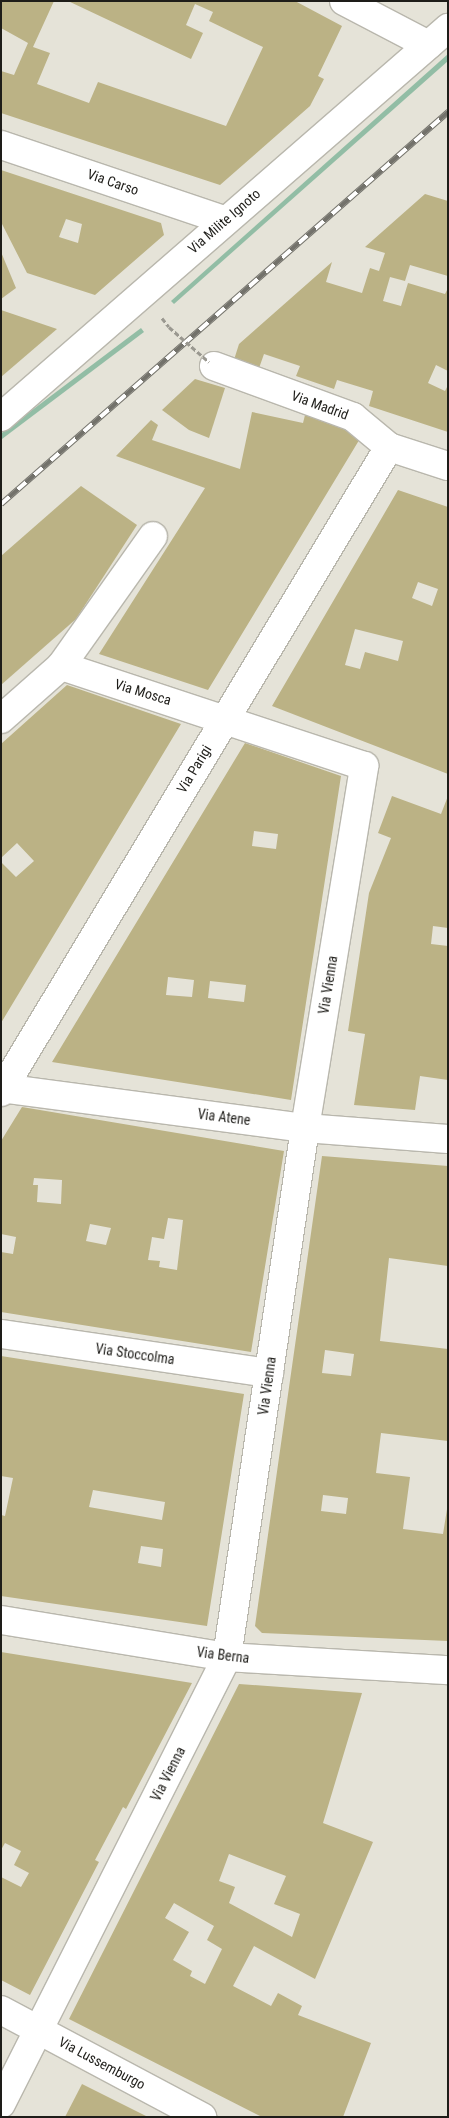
<!DOCTYPE html>
<html>
<head>
<meta charset="utf-8">
<style>
  body { margin:0 }
  #map { position:relative; width:449px; height:2118px; overflow:hidden; background:#e5e3d8; font-family:"Roboto Condensed",sans-serif }
  div>[style] { position:absolute }
  [style*='--x'] { left:calc(var(--x)*1px); top:calc(var(--y)*1px); width:calc(var(--w)*1px); rotate:calc(var(--a)*1deg) }
  .green>* { inset:0; background:#92bda5; transform-origin:0 0 }
  .building>* { inset:0; background:#bbb285 }
  .path>* { height:3px; margin-top:-1.5px; transform-origin:0; background:repeating-linear-gradient(90deg,#9a9890 0 5px,transparent 0 7.5px) }
  .roads { filter:drop-shadow(1px 0 #b9b7ad) drop-shadow(-1px 0 #b9b7ad) drop-shadow(0 1px #b9b7ad) drop-shadow(0 -1px #b9b7ad) }
  .street>* { height:28px; margin:-14px; padding:0 14px; transform-origin:14px; border-radius:14px; background:#fff }
  .secondary>* { height:28px; margin:-14px; padding:0 14px; transform-origin:14px; border-radius:14px; background:#fff }
  .rail>* { height:5.5px; margin-top:-2.75px; transform-origin:0; background:repeating-linear-gradient(90deg,#fff 0 11px,#73726b 0 22px); box-sizing:border-box; border-block:1px solid #73726b }
  .path-bridge>* { height:3px; margin-top:-1.5px; transform-origin:0; background:repeating-linear-gradient(90deg,#9a9890 0 5px,transparent 0 7.5px) }
  span { translate:-50% -50%; white-space:nowrap; text-align:center; line-height:1.15; -webkit-text-stroke:4.5px #fff; paint-order:stroke }
  .street-label { font-size:14px; color:#1e1d19 }
  .frame { position:absolute; inset:0; border:2px solid #1e1d19; pointer-events:none }
</style>
</head>
<body>
<div id="map">
  <div class="green">
    <i style="clip-path:polygon(448px 54px,448px 61px,174px 304px,171px 301px)"></i>
    <i style="left:141px;top:328px;width:5px;height:184px;rotate:53deg"></i>
  </div>
  <div class="building">
    <i style="clip-path:polygon(1px 1px,54px 1px,33px 47px,50px 53px,37px 84px,89px 103px,98px 82px,226px 126px,263px 47px,209px 21px,213px 12px,195px 4px,186px 25px,203px 33px,191px 59px,68px 1px,295px 1px,342px 26px,318px 76px,324px 79px,310px 106px,220px 185px,1px 113px,1px 71px,14px 75px,28px 43px,1px 28px)"></i>
    <i style="clip-path:polygon(evenodd,1px 170px,161px 223px,164px 235px,95px 295px,27px 273px,1px 222px,1px 170px,66px 219px,82px 224px,78px 243px,59px 237px,66px 219px)"></i>
    <i style="clip-path:polygon(425px 194px,448px 201px,448px 276px,410px 265px,405px 281px,390px 277px,383px 301px,401px 306px,408px 283px,445px 294px,448px 288px,448px 371px,436px 365px,428px 383px,445px 391px,448px 385px,448px 432px,369px 406px,373px 391px,337px 380px,334px 389px,296px 376px,300px 366px,264px 354px,258px 371px,233px 363px,239px 344px,332px 262px,326px 282px,362px 293px,370px 268px,379px 271px,385px 253px,365px 247px)"></i>
    <i style="clip-path:polygon(1px 252px,16px 288px,1px 299px)"></i>
    <i style="clip-path:polygon(1px 310px,57px 329px,1px 377px)"></i>
    <i style="clip-path:polygon(195px 379px,225px 388px,209px 438px,189px 430px,162px 410px)"></i>
    <i style="clip-path:polygon(306px 411px,358px 428px,361px 437px,208px 690px,99px 654px,205px 488px,116px 456px,151px 420px,158px 425px,152px 440px,240px 469px,252px 412px,303px 423px)"></i>
    <i style="clip-path:polygon(81px 486px,137px 525px,76px 619px,1px 685px,1px 556px)"></i>
    <i style="clip-path:polygon(evenodd,398px 490px,448px 507px,448px 774px,272px 706px,398px 490px,418px 582px,438px 589px,432px 606px,412px 598px,418px 582px,398px 490px,355px 629px,403px 641px,398px 661px,365px 652px,360px 669px,345px 665px,355px 629px)"></i>
    <i style="clip-path:polygon(67px 685px,181px 724px,1px 1023px,1px 862px,16px 877px,34px 861px,17px 843px,1px 858px,1px 744px)"></i>
    <i style="clip-path:polygon(evenodd,245px 743px,341px 776px,291px 1100px,52px 1062px,245px 743px,254px 831px,278px 834px,276px 849px,252px 846px,254px 831px,245px 743px,168px 977px,194px 980px,192px 997px,166px 995px,168px 977px,245px 743px,210px 981px,246px 985px,244px 1002px,208px 998px,210px 981px)"></i>
    <i style="clip-path:polygon(392px 796px,441px 814px,448px 796px,448px 928px,433px 926px,431px 944px,448px 946px,448px 1080px,420px 1076px,415px 1110px,354px 1105px,365px 1034px,348px 1031px,369px 893px,391px 838px,378px 833px)"></i>
    <i style="clip-path:polygon(evenodd,22px 1107px,284px 1151px,251px 1352px,1px 1312px,1px 1252px,13px 1254px,16px 1237px,1px 1234px,1px 1141px,22px 1107px,34px 1178px,62px 1180px,61px 1204px,37px 1202px,38px 1185px,33px 1185px,34px 1178px,22px 1107px,168px 1218px,183px 1220px,177px 1270px,159px 1267px,160px 1261px,148px 1260px,152px 1237px,164px 1239px,168px 1218px,22px 1107px,90px 1224px,111px 1228px,106px 1245px,86px 1241px,90px 1224px)"></i>
    <i style="clip-path:polygon(evenodd,322px 1156px,448px 1166px,448px 1266px,389px 1258px,380px 1341px,448px 1349px,448px 1441px,381px 1433px,376px 1473px,410px 1477px,403px 1529px,443px 1534px,448px 1503px,448px 1641px,262px 1633px,255px 1626px,322px 1156px,325px 1350px,354px 1354px,351px 1376px,322px 1373px,325px 1350px,322px 1156px,323px 1495px,348px 1498px,346px 1514px,321px 1511px,323px 1495px)"></i>
    <i style="clip-path:polygon(evenodd,1px 1356px,244px 1394px,207px 1626px,1px 1596px,1px 1515px,5px 1516px,13px 1478px,1px 1476px,1px 1356px,93px 1490px,165px 1502px,162px 1520px,89px 1507px,93px 1490px,1px 1356px,141px 1546px,163px 1549px,161px 1567px,138px 1563px,141px 1546px)"></i>
    <i style="clip-path:polygon(1px 1652px,192px 1683px,126px 1809px,123px 1807px,95px 1860px,99px 1862px,30px 1995px,1px 1980px,1px 1877px,21px 1887px,29px 1873px,14px 1865px,21px 1851px,5px 1843px,1px 1850px)"></i>
    <i style="clip-path:polygon(evenodd,239px 1684px,362px 1693px,323px 1823px,373px 1842px,315px 1979px,254px 1946px,233px 1986px,271px 2006px,278px 1993px,302px 2006px,298px 2015px,371px 2043px,343px 2117px,262px 2117px,69px 2019px,239px 1684px,229px 1854px,286px 1876px,274px 1904px,300px 1914px,292px 1937px,229px 1903px,235px 1887px,219px 1881px,229px 1854px,239px 1684px,174px 1903px,214px 1926px,207px 1940px,222px 1949px,205px 1984px,190px 1976px,192px 1971px,173px 1960px,189px 1932px,165px 1918px,174px 1903px)"></i>
    <i style="clip-path:polygon(82px 2084px,148px 2117px,65px 2117px)"></i>
  </div>
  <div class="path">
    <i style="--x:162;--y:318;--w:11;--a:52"></i>
  </div>
  <div class="roads">
    <div class="street">
      <i style="--x:1;--y:145;--w:235;--a:18.6"></i>
      <i style="--x:214;--y:366;--w:148;--a:20.1"></i>
      <i style="--x:353;--y:417;--w:47;--a:39.8"></i>
      <i style="--x:389;--y:447;--w:62;--a:17.9"></i>
      <i style="--x:1;--y:719;--w:80;--a:-41.5"></i>
      <i style="--x:61;--y:666;--w:159;--a:-54.7"></i>
      <i style="--x:1;--y:1088;--w:307;--a:7.5"></i>
      <i style="--x:305;--y:1128;--w:143;--a:4.4"></i>
      <i style="--x:1;--y:1092;--w:753;--a:-58.97"></i>
      <i style="--x:1;--y:1334;--w:271;--a:8.3"></i>
      <i style="--x:1;--y:1620;--w:229;--a:9.3"></i>
      <i style="--x:227;--y:1657;--w:221;--a:3.4"></i>
      <i style="--x:1;--y:2010;--w:228;--a:28"></i>
      <i style="--x:1;--y:2104;--w:501;--a:-63.18"></i>
      <i style="--x:227;--y:1657;--w:535;--a:-81.61"></i>
      <i style="--x:305;--y:1128;--w:367;--a:-80.7"></i>
      <i style="--x:364;--y:766;--w:319;--a:-161.7"></i>
    </div>
    <div class="secondary">
      <i style="--x:344;--y:1;--w:95;--a:27.6"></i>
      <i style="--x:1;--y:417;--w:593;--a:-41.03"></i>
    </div>
  </div>
  <div class="rail">
    <i style="--x:1;--y:504;--w:595;--a:-41.25"></i>
  </div>
  <div class="path-bridge">
    <i style="--x:169;--y:327;--w:53;--a:41.2"></i>
  </div>
  <div class="street-label">
    <span style="left:113px;top:182px;rotate:19deg">Via Carso</span>
    <span style="left:224px;top:221px;rotate:-41deg">Via Milite Ignoto</span>
    <span style="left:320px;top:405px;rotate:20deg">Via Madrid</span>
    <span style="left:143px;top:692px;rotate:17deg">Via Mosca</span>
    <span style="left:194px;top:769px;rotate:-59deg">Via Parigi</span>
    <span style="left:328px;top:985px;rotate:-81deg">Via Vienna</span>
    <span style="left:224px;top:1117px;rotate:7deg">Via Atene</span>
    <span style="left:135px;top:1354px;rotate:8deg">Via Stoccolma</span>
    <span style="left:267px;top:1386px;rotate:-82deg">Via Vienna</span>
    <span style="left:223px;top:1655px;rotate:7deg">Via Berna</span>
    <span style="left:168px;top:1774px;rotate:-63deg">Via Vienna</span>
    <span style="left:102px;top:2063px;rotate:28deg">Via Lussemburgo</span>
  </div>
  <div class="frame"></div>
</div>
</body>
</html>
